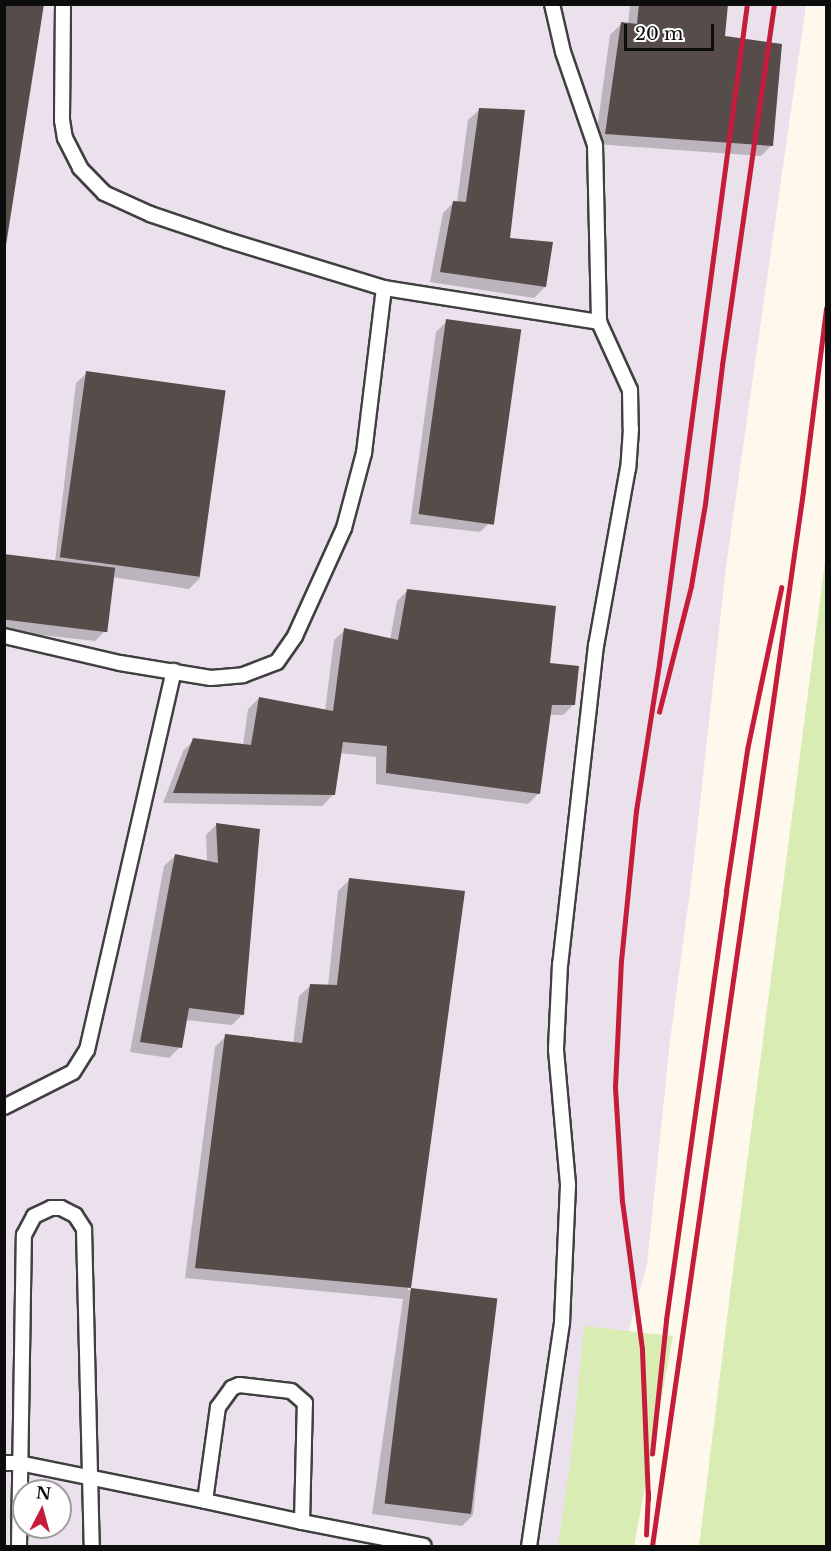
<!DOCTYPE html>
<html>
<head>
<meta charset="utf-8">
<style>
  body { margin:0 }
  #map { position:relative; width:831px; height:1551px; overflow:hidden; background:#fff9ed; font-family:"Libre Baskerville",serif }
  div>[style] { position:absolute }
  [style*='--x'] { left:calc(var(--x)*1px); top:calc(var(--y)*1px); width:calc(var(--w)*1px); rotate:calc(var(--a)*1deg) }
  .industrial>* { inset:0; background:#eae1ed }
  .green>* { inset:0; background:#d9ecb4 }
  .shadow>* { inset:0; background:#0003 }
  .building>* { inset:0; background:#564c49; transform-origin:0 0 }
  .roads { filter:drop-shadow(2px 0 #404040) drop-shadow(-2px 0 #404040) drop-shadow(0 2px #404040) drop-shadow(0 -2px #404040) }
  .lane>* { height:14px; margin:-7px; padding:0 7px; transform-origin:7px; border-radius:7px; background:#fff }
  .rail>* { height:4.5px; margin:-2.25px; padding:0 2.25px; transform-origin:2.25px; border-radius:2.25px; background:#c61c3b }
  span { translate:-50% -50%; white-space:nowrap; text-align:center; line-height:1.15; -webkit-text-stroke:6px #fff; paint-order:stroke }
  .frame { position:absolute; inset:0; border:6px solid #0d0d0d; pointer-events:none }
  .north { position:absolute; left:12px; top:1479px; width:60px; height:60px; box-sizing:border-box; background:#fff; border:2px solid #9e9e9e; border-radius:50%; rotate:6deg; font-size:16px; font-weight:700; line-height:24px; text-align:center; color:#0d0d0d }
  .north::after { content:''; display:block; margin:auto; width:21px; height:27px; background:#c61c3b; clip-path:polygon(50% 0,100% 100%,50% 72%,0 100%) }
  .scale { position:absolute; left:624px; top:24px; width:90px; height:27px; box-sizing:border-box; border:3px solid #0d0d0d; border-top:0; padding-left:8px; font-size:18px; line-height:21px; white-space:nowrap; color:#0d0d0d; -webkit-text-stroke:4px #fff; paint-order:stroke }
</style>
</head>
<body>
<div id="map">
  <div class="industrial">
    <i style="clip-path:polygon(evenodd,5px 5px,806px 5px,726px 567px,693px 868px,670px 1041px,647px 1265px,592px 1461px,583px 1546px,5px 1546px,5px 5px,24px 1491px,60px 1491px,60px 1527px,24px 1527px,24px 1491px)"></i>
  </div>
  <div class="green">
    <i style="clip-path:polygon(826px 554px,826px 1546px,699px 1546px,731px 1286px)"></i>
    <i style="clip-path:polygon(584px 1326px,673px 1336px,634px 1546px,558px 1546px,571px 1457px)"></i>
  </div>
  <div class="shadow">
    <i style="clip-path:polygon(630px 4px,727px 4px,724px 37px,772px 145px,761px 156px,595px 144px,610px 35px,621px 24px,628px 25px)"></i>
    <i style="clip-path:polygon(479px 110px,508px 239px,545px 287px,534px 298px,430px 282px,443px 213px,454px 202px,457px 202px,468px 120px)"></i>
    <i style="clip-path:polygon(447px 321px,491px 521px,480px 532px,410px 524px,436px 332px)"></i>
    <i style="clip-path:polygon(87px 373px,224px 391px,200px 578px,189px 589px,112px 577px,106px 630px,95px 641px,4px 631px,4px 556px,55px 562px,76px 383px)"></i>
    <i style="clip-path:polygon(408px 590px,548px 664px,574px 704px,563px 715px,549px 715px,539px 793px,528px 804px,376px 784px,376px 757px,340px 753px,333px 795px,322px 806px,163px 803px,183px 751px,194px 740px,243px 745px,248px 709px,259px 698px,325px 711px,334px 640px,345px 630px,390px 640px,397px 601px)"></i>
    <i style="clip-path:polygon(217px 824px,243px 1014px,232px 1025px,186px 1020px,180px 1047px,169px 1058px,130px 1052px,164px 866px,175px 856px,207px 862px,206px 835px)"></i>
    <i style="clip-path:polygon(349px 880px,408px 1290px,495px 1300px,473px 1515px,462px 1526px,372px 1514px,403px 1299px,185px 1278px,215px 1047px,226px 1036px,293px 1044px,299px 996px,310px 986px,328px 986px,338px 891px)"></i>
  </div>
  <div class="building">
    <i style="clip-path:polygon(4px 4px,44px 4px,6px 245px,4px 245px)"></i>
    <i style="clip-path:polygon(639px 4px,728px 4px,725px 36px,782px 44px,773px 146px,605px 134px,621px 22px,637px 24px)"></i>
    <i style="clip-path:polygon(479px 108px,525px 110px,510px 238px,553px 242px,546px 287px,440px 272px,453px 201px,466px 202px)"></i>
    <i style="left:446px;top:319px;width:76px;height:197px;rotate:8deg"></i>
    <i style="left:86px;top:371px;width:141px;height:188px;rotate:8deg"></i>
    <i style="left:4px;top:554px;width:112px;height:65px;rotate:7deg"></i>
    <i style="clip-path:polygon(407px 589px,556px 606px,550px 663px,579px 666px,575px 705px,552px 705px,540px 794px,386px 773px,387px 746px,343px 742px,335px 795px,173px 793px,193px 738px,251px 745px,259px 697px,333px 711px,344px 628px,398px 640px)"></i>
    <i style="clip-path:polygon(216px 823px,260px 829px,244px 1015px,189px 1008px,182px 1048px,140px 1042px,175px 854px,218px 863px)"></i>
    <i style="clip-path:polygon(349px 878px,465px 891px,411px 1288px,195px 1268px,225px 1034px,302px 1043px,310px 984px,337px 985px)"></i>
    <i style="left:411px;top:1288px;width:87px;height:217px;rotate:7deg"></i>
  </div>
  <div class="roads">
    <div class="lane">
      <i style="--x:63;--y:4;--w:116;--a:90.5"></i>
      <i style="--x:62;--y:120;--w:18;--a:81"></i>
      <i style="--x:65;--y:138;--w:34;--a:63"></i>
      <i style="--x:80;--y:168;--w:35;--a:46"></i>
      <i style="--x:104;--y:193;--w:51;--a:24.5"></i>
      <i style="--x:150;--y:214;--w:81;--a:18.7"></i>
      <i style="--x:227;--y:240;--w:164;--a:17"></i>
      <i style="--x:552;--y:4;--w:49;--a:77.1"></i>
      <i style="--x:563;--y:52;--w:98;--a:71"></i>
      <i style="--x:595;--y:145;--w:177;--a:88.7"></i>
      <i style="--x:4;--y:636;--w:119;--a:13.1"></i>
      <i style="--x:120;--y:663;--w:92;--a:9.4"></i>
      <i style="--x:211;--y:678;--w:32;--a:-5"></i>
      <i style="--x:243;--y:675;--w:36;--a:-21"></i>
      <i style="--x:277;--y:662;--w:32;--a:-55"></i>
      <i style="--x:295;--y:636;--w:119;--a:-65.6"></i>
      <i style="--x:344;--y:528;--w:78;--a:-75.1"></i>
      <i style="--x:364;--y:453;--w:166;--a:-83.1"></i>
      <i style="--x:384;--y:288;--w:218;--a:9"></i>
      <i style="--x:599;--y:322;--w:75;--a:65.5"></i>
      <i style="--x:630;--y:390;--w:39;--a:89"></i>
      <i style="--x:631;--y:429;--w:39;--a:94"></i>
      <i style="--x:628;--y:468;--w:180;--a:100.2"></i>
      <i style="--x:596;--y:645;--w:321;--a:96.4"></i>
      <i style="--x:560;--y:964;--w:86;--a:92.7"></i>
      <i style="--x:556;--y:1050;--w:136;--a:84.9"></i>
      <i style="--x:568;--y:1185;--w:138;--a:92.5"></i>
      <i style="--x:562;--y:1323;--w:225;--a:98.4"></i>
      <i style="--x:4;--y:1107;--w:77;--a:-26.9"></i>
      <i style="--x:73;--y:1072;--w:26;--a:-58"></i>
      <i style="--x:87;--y:1050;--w:389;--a:-77.1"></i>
      <i style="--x:4;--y:1463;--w:15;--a:0"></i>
      <i style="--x:19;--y:1463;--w:190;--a:11.5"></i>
      <i style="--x:302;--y:1522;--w:119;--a:-88.6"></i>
      <i style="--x:305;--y:1403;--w:18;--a:-139"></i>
      <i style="--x:291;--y:1391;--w:52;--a:-173.4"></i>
      <i style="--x:239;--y:1385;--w:8;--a:157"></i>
      <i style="--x:232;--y:1388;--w:24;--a:126"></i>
      <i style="--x:218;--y:1407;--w:95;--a:97.9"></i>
      <i style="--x:205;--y:1501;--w:99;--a:12.2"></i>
      <i style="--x:302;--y:1522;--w:124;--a:11.1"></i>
      <i style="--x:19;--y:1546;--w:311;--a:-89.1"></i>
      <i style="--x:24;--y:1235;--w:21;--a:-62"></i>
      <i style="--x:34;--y:1216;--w:19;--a:-25"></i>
      <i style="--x:51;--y:1208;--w:10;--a:0"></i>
      <i style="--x:61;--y:1208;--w:16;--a:27"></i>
      <i style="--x:75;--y:1215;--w:17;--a:57"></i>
      <i style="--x:84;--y:1229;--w:317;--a:88.6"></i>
    </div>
  </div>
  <div class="rail">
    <i style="--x:659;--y:712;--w:130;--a:-75.7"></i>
    <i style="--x:691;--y:586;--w:83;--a:-80.3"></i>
    <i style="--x:705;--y:504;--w:140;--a:-83"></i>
    <i style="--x:722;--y:365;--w:365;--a:-81.8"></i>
    <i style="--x:652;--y:1454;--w:135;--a:-84"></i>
    <i style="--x:666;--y:1320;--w:433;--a:-82"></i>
    <i style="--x:726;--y:891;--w:143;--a:-81.5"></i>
    <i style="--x:747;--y:750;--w:166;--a:-78.1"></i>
    <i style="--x:648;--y:1500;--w:151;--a:-92.3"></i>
    <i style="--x:642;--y:1349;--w:148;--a:-97.7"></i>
    <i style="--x:622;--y:1202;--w:115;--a:-93.5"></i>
    <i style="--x:615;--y:1087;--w:126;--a:-87.3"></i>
    <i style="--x:621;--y:961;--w:151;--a:-84.3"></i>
    <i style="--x:636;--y:811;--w:149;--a:-81.1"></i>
    <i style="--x:659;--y:664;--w:666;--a:-82.41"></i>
    <i style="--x:646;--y:1535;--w:42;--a:-87.3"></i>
    <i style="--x:652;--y:1546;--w:1066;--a:-81.85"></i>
    <i style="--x:803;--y:491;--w:184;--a:-82.8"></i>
  </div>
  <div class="frame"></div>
  <div class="north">N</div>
  <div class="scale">20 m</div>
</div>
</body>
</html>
